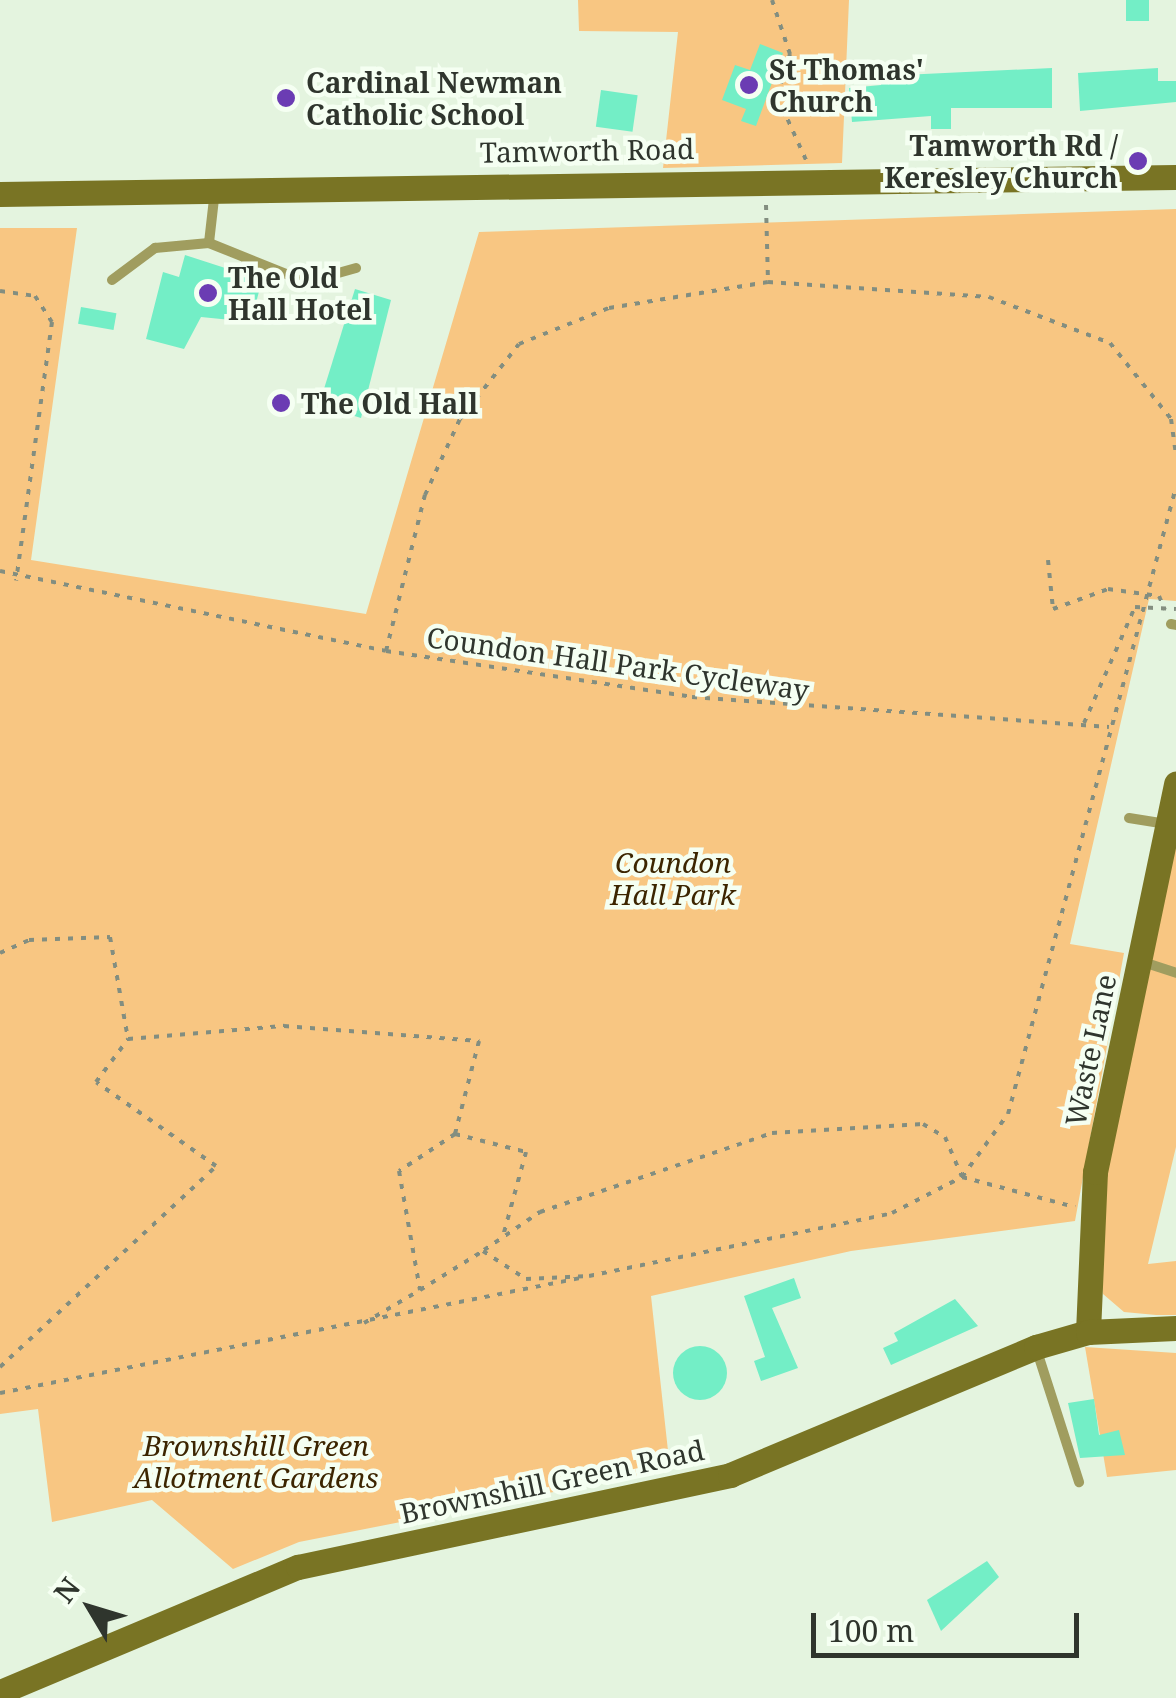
<!DOCTYPE html>
<html>
<head>
<meta charset="utf-8">
<style>
  body { margin:0 }
  #map { position:relative; width:1176px; height:1698px; overflow:hidden; background:#e4f4df; font-family:"Noto Serif",serif }
  div>[style] { position:absolute }
  [style*='--x'] { left:calc(var(--x)*1px); top:calc(var(--y)*1px); width:calc(var(--w)*1px); rotate:calc(var(--a)*1deg) }
  .green>* { inset:0; background:#f8c682 }
  .building>* { inset:0; background:#73eec6; transform-origin:0 0 }
  .round { border-radius:50% }
  .path>* { height:4px; margin-top:-2px; transform-origin:0; background:repeating-linear-gradient(90deg,#838e80 0 5px,transparent 0 13px) }
  .lane>* { height:10px; margin:-5px; padding:0 5px; transform-origin:5px; border-radius:5px; background:#a09d5f }
  .secondary>* { height:25px; margin:-12.5px; padding:0 12.5px; transform-origin:12.5px; border-radius:12.5px; background:#797424 }
  .dots>* { width:28px; height:28px; translate:-50% -50%; box-sizing:border-box; border:5px solid #f5fff2; border-radius:50% }
  span { translate:-50% -50%; white-space:nowrap; text-align:center; line-height:1.15; -webkit-text-stroke:9px #f5fff2; paint-order:stroke }
  .poi-label { font-size:28px; color:#2f352d; font-weight:700 }
  .left { translate:0 -50%; text-align:left }
  .right { translate:-100% -50%; text-align:right }
  .street-label { font-size:28px; color:#2f352d }
  .park-label { font-size:28px; color:#3c2500; font-style:italic }
  .north { position:absolute; left:40px; top:1558px; width:100px; height:100px; -webkit-text-stroke:8px #f5fff2; paint-order:stroke; rotate:308deg; font-size:28px; font-weight:700; line-height:40px; text-align:center; color:#2f352d }
  .north::after { content:''; display:block; margin:auto; width:35px; height:45px; background:#2f352d; clip-path:polygon(50% 0,100% 100%,50% 72%,0 100%) }
  .scale { position:absolute; left:811px; top:1613px; width:268px; height:45px; box-sizing:border-box; border:5px solid #2f352d; border-top:0; padding-left:12px; font-size:30px; line-height:35px; white-space:nowrap; color:#2f352d; -webkit-text-stroke:8px #f5fff2; paint-order:stroke }
</style>
</head>
<body>
<div id="map">
  <div class="green">
    <i style="clip-path:polygon(578px 0,849px 0,842px 163px,663px 168px,678px 32px,579px 31px)"></i>
    <i style="clip-path:polygon(1176px 209px,1176px 601px,1149px 599px,1070px 944px,1124px 953px,1075px 1221px,851px 1251px,651px 1296px,670px 1469px,299px 1542px,233px 1569px,152px 1500px,52px 1522px,38px 1409px,0 1414px,0 228px,77px 228px,31px 560px,366px 614px,479px 232px)"></i>
    <i style="clip-path:polygon(1176px 844px,1176px 1147px,1148px 1264px,1176px 1261px,1176px 1315px,1156px 1315px,1124px 1312px,1103px 1294px,1096px 1221px)"></i>
    <i style="clip-path:polygon(1085px 1347px,1176px 1353px,1176px 1470px,1107px 1477px)"></i>
  </div>
  <div class="building">
    <i style="left:1126px;top:0;width:23px;height:21px"></i>
    <i style="clip-path:polygon(760px 44px,783px 53px,756px 126px,741px 121px,746px 109px,722px 100px,735px 65px,750px 70px)"></i>
    <i style="clip-path:polygon(1052px 68px,1052px 108px,951px 108px,951px 129px,931px 129px,931px 116px,852px 122px,849px 88px,881px 85px,882px 76px)"></i>
    <i style="clip-path:polygon(1158px 68px,1158px 81px,1176px 81px,1176px 102px,1080px 111px,1078px 73px)"></i>
    <i style="left:601px;top:90px;width:37px;height:37px;rotate:8deg"></i>
    <i style="clip-path:polygon(185px 255px,262px 280px,251px 322px,201px 317px,184px 349px,146px 339px,163px 272px,179px 277px)"></i>
    <i style="clip-path:polygon(355px 289px,391px 300px,361px 418px,319px 405px)"></i>
    <i style="left:81px;top:307px;width:36px;height:17px;rotate:10deg"></i>
    <i style="clip-path:polygon(794px 1278px,801px 1298px,772px 1308px,798px 1368px,761px 1381px,754px 1361px,765px 1357px,744px 1296px)"></i>
    <i style="clip-path:polygon(955px 1299px,978px 1326px,891px 1365px,883px 1348px,898px 1341px,894px 1333px)"></i>
    <i class="round" style="left:673px;top:1346px;width:54px;height:54px"></i>
    <i style="clip-path:polygon(1094px 1399px,1099px 1435px,1119px 1430px,1125px 1455px,1080px 1458px,1068px 1403px)"></i>
    <i style="clip-path:polygon(987px 1561px,999px 1577px,941px 1631px,927px 1600px)"></i>
  </div>
  <div class="path">
    <i style="--x:772;--y:0;--w:57;--a:71.6"></i>
    <i style="--x:790;--y:54;--w:44;--a:107.2"></i>
    <i style="--x:777;--y:96;--w:70;--a:65.6"></i>
    <i style="--x:766;--y:205;--w:76;--a:88.5"></i>
    <i style="--x:0;--y:291;--w:35;--a:8"></i>
    <i style="--x:35;--y:296;--w:31;--a:57"></i>
    <i style="--x:52;--y:322;--w:261;--a:97.9"></i>
    <i style="--x:1048;--y:560;--w:49;--a:84.2"></i>
    <i style="--x:1053;--y:609;--w:59;--a:-20"></i>
    <i style="--x:1108;--y:589;--w:51;--a:7.8"></i>
    <i style="--x:1159;--y:596;--w:15;--a:67"></i>
    <i style="--x:0;--y:571;--w:394;--a:11.7"></i>
    <i style="--x:386;--y:651;--w:309;--a:8.5"></i>
    <i style="--x:692;--y:697;--w:418;--a:4.1"></i>
    <i style="--x:386;--y:651;--w:161;--a:-76"></i>
    <i style="--x:425;--y:495;--w:84;--a:-65.3"></i>
    <i style="--x:460;--y:419;--w:95;--a:-51.8"></i>
    <i style="--x:519;--y:344;--w:97;--a:-21.8"></i>
    <i style="--x:609;--y:308;--w:161;--a:-9.3"></i>
    <i style="--x:768;--y:282;--w:222;--a:3.9"></i>
    <i style="--x:989;--y:297;--w:129;--a:20.8"></i>
    <i style="--x:1110;--y:343;--w:97;--a:51.2"></i>
    <i style="--x:1171;--y:419;--w:35;--a:82"></i>
    <i style="--x:1084;--y:723;--w:127;--a:-66.3"></i>
    <i style="--x:1135;--y:607;--w:41;--a:2.8"></i>
    <i style="--x:0;--y:953;--w:32;--a:-24"></i>
    <i style="--x:29;--y:940;--w:81;--a:-2.1"></i>
    <i style="--x:110;--y:937;--w:104;--a:80"></i>
    <i style="--x:128;--y:1039;--w:157;--a:-4.8"></i>
    <i style="--x:284;--y:1026;--w:196;--a:4.4"></i>
    <i style="--x:479;--y:1041;--w:96;--a:104.5"></i>
    <i style="--x:455;--y:1134;--w:67;--a:146.5"></i>
    <i style="--x:399;--y:1171;--w:121;--a:80"></i>
    <i style="--x:420;--y:1290;--w:74;--a:-31.8"></i>
    <i style="--x:483;--y:1251;--w:51;--a:33.1"></i>
    <i style="--x:526;--y:1279;--w:63;--a:-2.7"></i>
    <i style="--x:589;--y:1276;--w:309;--a:-11.7"></i>
    <i style="--x:892;--y:1213;--w:79;--a:-27.2"></i>
    <i style="--x:962;--y:1177;--w:78;--a:-53.9"></i>
    <i style="--x:1008;--y:1114;--w:649;--a:-75"></i>
    <i style="--x:455;--y:1134;--w:73;--a:14.2"></i>
    <i style="--x:526;--y:1152;--w:87;--a:105.3"></i>
    <i style="--x:484;--y:1250;--w:68;--a:-34.2"></i>
    <i style="--x:540;--y:1212;--w:245;--a:-18.8"></i>
    <i style="--x:772;--y:1133;--w:151;--a:-3.4"></i>
    <i style="--x:923;--y:1124;--w:26;--a:31"></i>
    <i style="--x:945;--y:1137;--w:43;--a:67"></i>
    <i style="--x:962;--y:1177;--w:117;--a:14.9"></i>
    <i style="--x:364;--y:1323;--w:65;--a:-30.5"></i>
    <i style="--x:0;--y:1367;--w:295;--a:-42.9"></i>
    <i style="--x:216;--y:1166;--w:146;--a:-145"></i>
    <i style="--x:96;--y:1082;--w:54;--a:-53.3"></i>
    <i style="--x:0;--y:1393;--w:591;--a:-11.21"></i>
  </div>
  <div class="lane">
    <i style="--x:215;--y:190;--w:53;--a:96.5"></i>
    <i style="--x:209;--y:243;--w:105;--a:21.9"></i>
    <i style="--x:306;--y:282;--w:52;--a:-15.6"></i>
    <i style="--x:112;--y:280;--w:54;--a:-36.7"></i>
    <i style="--x:155;--y:248;--w:54;--a:-5.3"></i>
    <i style="--x:1171;--y:624;--w:5;--a:11"></i>
    <i style="--x:1129;--y:818;--w:38;--a:9"></i>
    <i style="--x:1140;--y:961;--w:38;--a:18"></i>
    <i style="--x:1036;--y:1348;--w:141;--a:72.2"></i>
  </div>
  <div class="secondary">
    <i style="--x:0;--y:194;--w:1176;--a:-0.83"></i>
    <i style="--x:1088;--y:1332;--w:160;--a:-87.5"></i>
    <i style="--x:1095;--y:1172;--w:397;--a:-78.2"></i>
    <i style="--x:0;--y:1692;--w:323;--a:-22.8"></i>
    <i style="--x:298;--y:1567;--w:442;--a:-12"></i>
    <i style="--x:730;--y:1475;--w:332;--a:-22.7"></i>
    <i style="--x:1036;--y:1347;--w:54;--a:-16.1"></i>
    <i style="--x:1088;--y:1332;--w:88;--a:-2.6"></i>
  </div>
  <div class="dots">
    <i style="left:749px;top:85px;background:#6b3cb3"></i>
    <i style="left:286px;top:98px;background:#6b3cb3"></i>
    <i style="left:1138px;top:161px;background:#6b3cb3"></i>
    <i style="left:208px;top:293px;background:#6b3cb3"></i>
    <i style="left:281px;top:403px;background:#6b3cb3"></i>
  </div>
  <div class="poi-label">
    <span class="left" style="left:769px;top:85px">St Thomas'<br>Church</span>
    <span class="left" style="left:306px;top:98px">Cardinal Newman<br>Catholic School</span>
    <span class="right" style="left:1118px;top:161px">Tamworth Rd /<br>Keresley Church</span>
    <span class="left" style="left:228px;top:293px">The Old<br>Hall Hotel</span>
    <span class="left" style="left:301px;top:403px">The Old Hall</span>
  </div>
  <div class="street-label">
    <span style="left:587px;top:150px;rotate:-1deg">Tamworth Road</span>
    <span style="left:618px;top:663px;rotate:8deg">Coundon Hall Park Cycleway</span>
    <span style="left:1090px;top:1050px;rotate:-78deg">Waste Lane</span>
    <span style="left:552px;top:1481px;rotate:-12deg">Brownshill Green Road</span>
  </div>
  <div class="park-label">
    <span style="left:673px;top:878px">Coundon<br>Hall Park</span>
    <span style="left:256px;top:1461px">Brownshill Green<br>Allotment Gardens</span>
  </div>
  <div class="north">N</div>
  <div class="scale">100 m</div>
</div>
</body>
</html>
